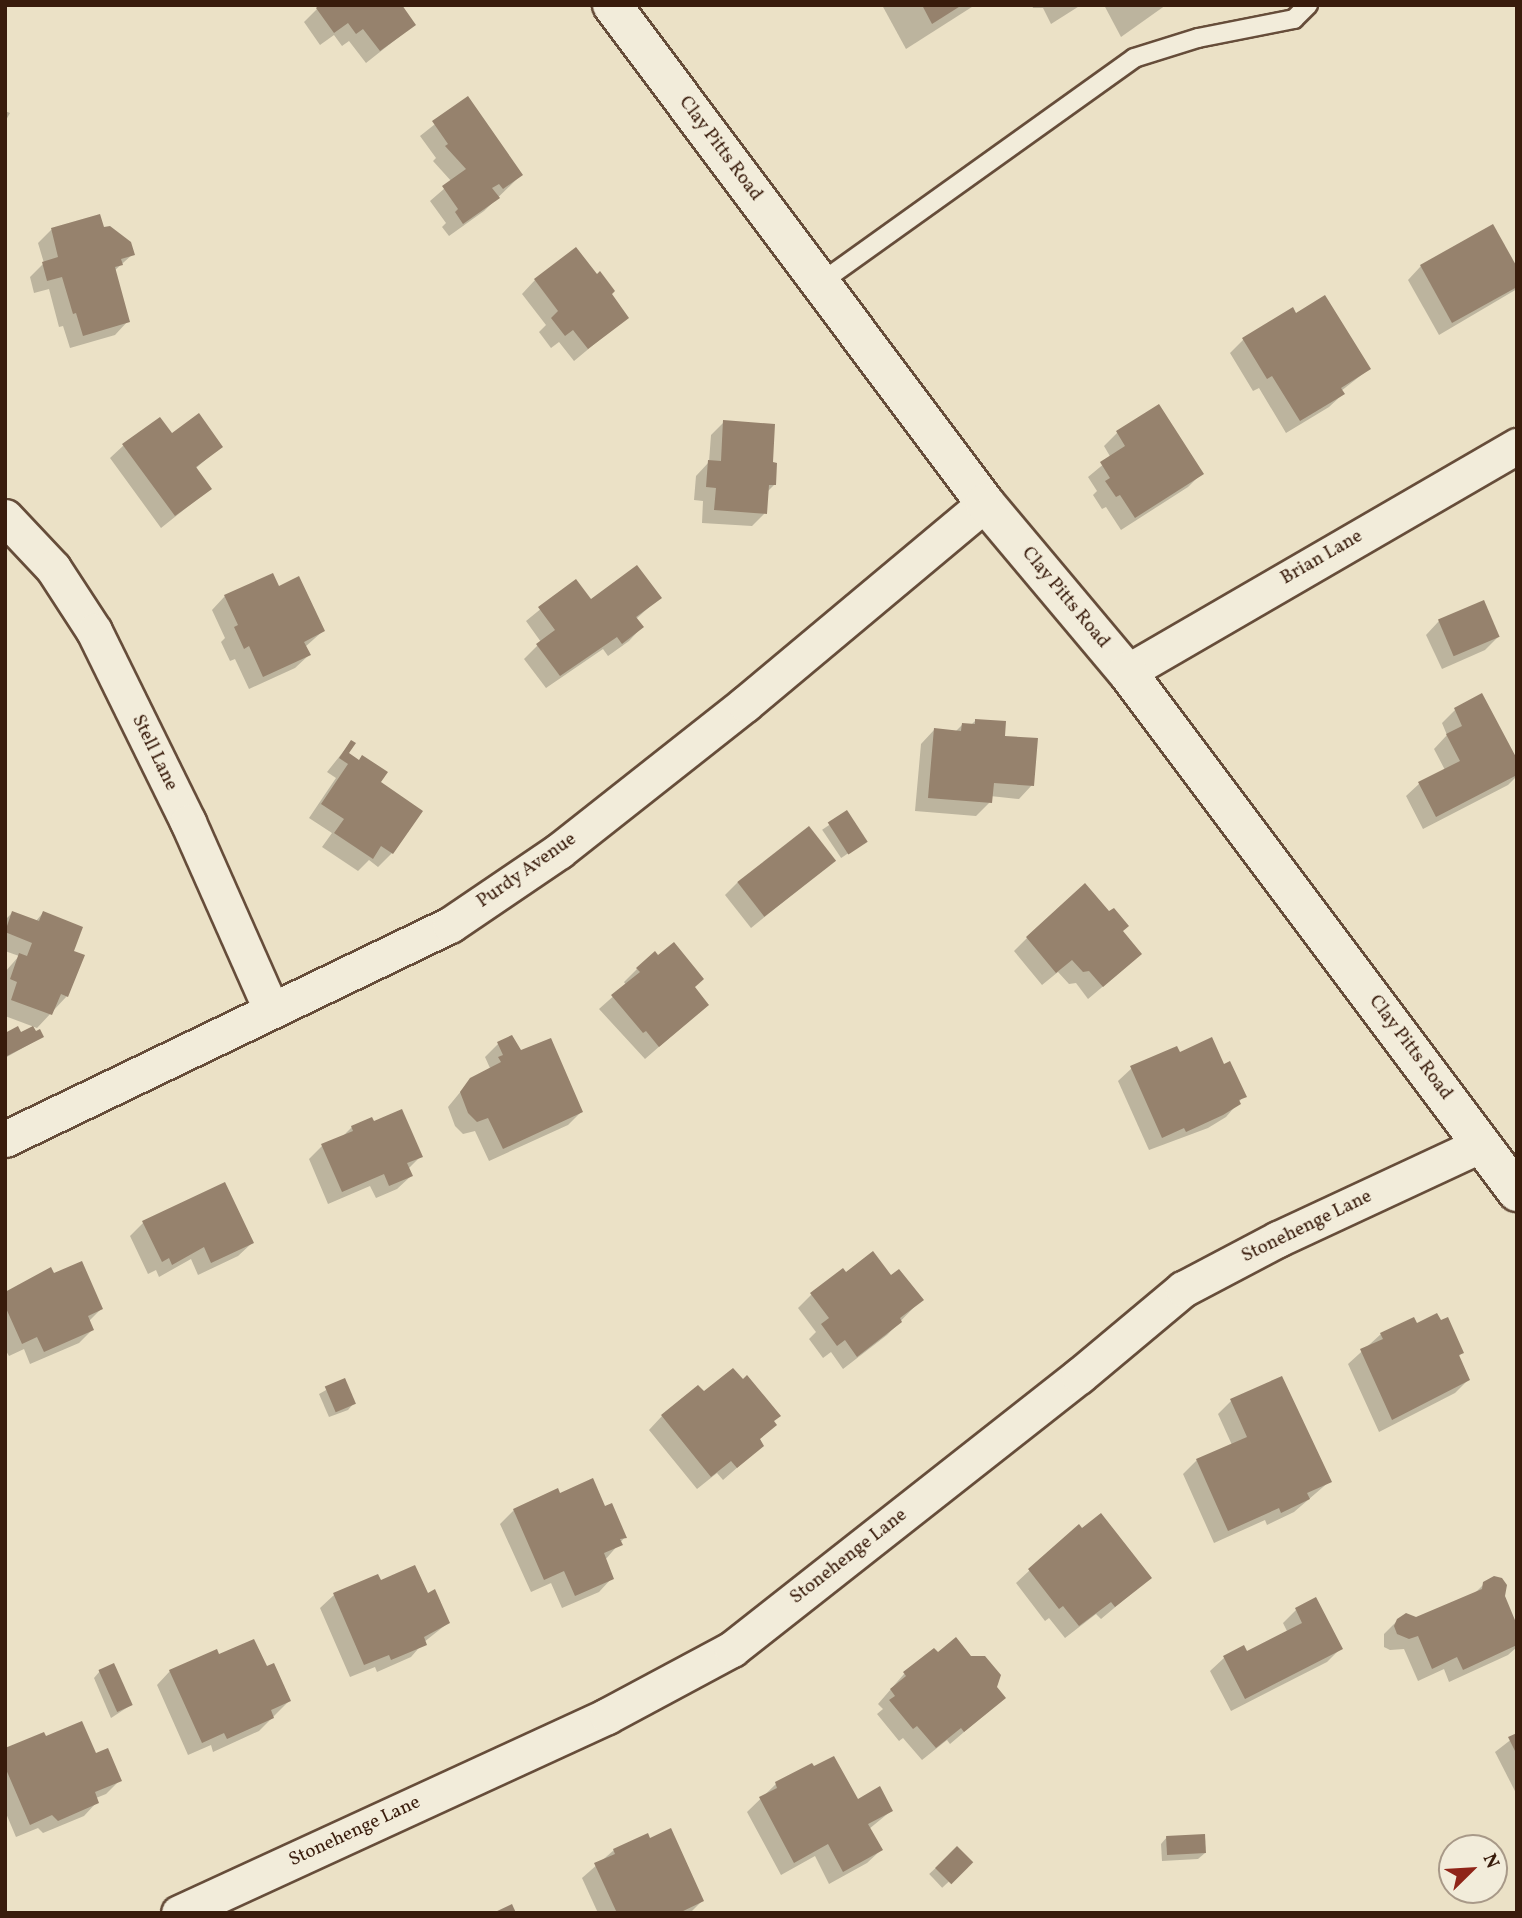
<!DOCTYPE html>
<html>
<head>
<meta charset="utf-8">
<style>
  body { margin:0 }
  #map { position:relative; width:1522px; height:1918px; overflow:hidden; background:#ebe1c6; font-family:Vollkorn,serif }
  div>[style] { position:absolute }
  [style*='--x'] { left:calc(var(--x)*1px); top:calc(var(--y)*1px); width:calc(var(--w)*1px); rotate:calc(var(--a)*1deg) }
  .shadow>* { inset:0; background:#0003; transform-origin:0 0 }
  .building>* { inset:0; background:#96826d; transform-origin:0 0 }
  .roads { filter:drop-shadow(2px 0 #664d3a) drop-shadow(-2px 0 #664d3a) drop-shadow(0 2px #664d3a) drop-shadow(0 -2px #664d3a) }
  .service>* { height:18px; margin:-9px; padding:0 9px; transform-origin:9px; border-radius:9px; background:#f2ecda }
  .minor>* { height:35px; margin:-17.5px; padding:0 17.5px; transform-origin:17.5px; border-radius:17.5px; background:#f2ecda }
  .tertiary>* { height:38px; margin:-19px; padding:0 19px; transform-origin:19px; border-radius:19px; background:#f2ecda }
  span { translate:-50% -50%; white-space:nowrap; text-align:center; line-height:1.15; -webkit-text-stroke:5px #f2ecda; paint-order:stroke }
  .street-label { font-size:19px; color:#391c0c }
  .frame { position:absolute; inset:0; border:7px solid #391c0c; pointer-events:none }
  .north { position:absolute; left:1438px; top:1834px; width:70px; height:70px; box-sizing:border-box; background:#f2ecda; border:2px solid #a89988; border-radius:50%; rotate:66deg; font-size:19px; font-weight:700; line-height:28px; text-align:center; color:#391c0c }
  .north::after { content:''; display:block; margin:auto; width:24px; height:32px; background:#8f2418; clip-path:polygon(50% 0,100% 100%,50% 72%,0 100%) }
</style>
</head>
<body>
<div id="map">
  <div class="shadow">
    <i style="clip-path:polygon(882px 5px,975px 5px,906px 49px)"></i>
    <i style="clip-path:polygon(1032px 5px,1081px 5px,1051px 24px,1043px 8px,1033px 8px)"></i>
    <i style="clip-path:polygon(1104px 5px,1166px 5px,1121px 37px)"></i>
    <i style="clip-path:polygon(317px 9px,414px 25px,366px 63px,349px 41px,342px 46px,334px 35px,320px 45px,304px 22px)"></i>
    <i style="clip-path:polygon(468px 98px,521px 175px,484px 211px,449px 236px,442px 227px,446px 223px,430px 201px,452px 182px,433px 161px,436px 158px,420px 136px)"></i>
    <i style="clip-path:polygon(5px 111px,10px 113px,5px 122px)"></i>
    <i style="clip-path:polygon(99px 216px,103px 230px,133px 254px,114px 271px,128px 321px,115px 335px,70px 348px,63px 326px,59px 327px,49px 289px,34px 293px,30px 277px,44px 263px,38px 243px,51px 230px)"></i>
    <i style="clip-path:polygon(1421px 266px,1517px 270px,1517px 289px,1439px 335px,1408px 280px)"></i>
    <i style="clip-path:polygon(535px 280px,610px 294px,627px 317px,574px 361px,559px 342px,551px 348px,539px 332px,546px 325px,522px 294px)"></i>
    <i style="clip-path:polygon(1296px 316px,1369px 369px,1341px 391px,1343px 394px,1329px 407px,1286px 433px,1259px 388px,1253px 391px,1230px 353px,1243px 340px)"></i>
    <i style="clip-path:polygon(1158px 406px,1201px 474px,1188px 487px,1121px 530px,1106px 507px,1102px 509px,1093px 495px,1097px 491px,1088px 477px,1111px 458px,1104px 446px,1117px 433px)"></i>
    <i style="clip-path:polygon(724px 422px,774px 485px,767px 492px,765px 513px,752px 526px,702px 523px,703px 501px,694px 500px,696px 476px,709px 462px,711px 435px)"></i>
    <i style="clip-path:polygon(172px 436px,221px 446px,195px 469px,210px 489px,161px 528px,110px 458px,124px 445px)"></i>
    <i style="clip-path:polygon(575px 581px,591px 601px,659px 598px,636px 619px,642px 627px,629px 641px,608px 656px,603px 649px,546px 688px,524px 659px,541px 642px,526px 621px)"></i>
    <i style="clip-path:polygon(278px 589px,323px 631px,305px 647px,309px 655px,295px 668px,249px 689px,235px 659px,230px 661px,221px 642px,225px 638px,212px 610px,225px 596px)"></i>
    <i style="clip-path:polygon(1439px 621px,1498px 637px,1485px 650px,1442px 669px,1426px 635px)"></i>
    <i style="clip-path:polygon(1455px 710px,1517px 762px,1517px 776px,1508px 785px,1423px 829px,1406px 796px,1420px 783px,1445px 770px,1434px 749px,1447px 735px,1442px 723px)"></i>
    <i style="clip-path:polygon(976px 720px,1003px 738px,1032px 785px,1019px 799px,990px 796px,990px 802px,976px 816px,915px 811px,921px 744px,934px 730px,955px 732px,962px 725px,970px 726px)"></i>
    <i style="clip-path:polygon(351px 742px,346px 754px,379px 783px,420px 811px,392px 853px,378px 867px,369px 860px,358px 871px,322px 847px,332px 833px,309px 818px,336px 778px,327px 772px)"></i>
    <i style="left:847px;top:813px;width:34px;height:30px;rotate:56deg"></i>
    <i style="clip-path:polygon(834px 861px,751px 928px,725px 895px,738px 882px)"></i>
    <i style="clip-path:polygon(12px 913px,35px 922px,43px 913px,67px 996px,37px 1028px,5px 1016px,5px 972px,19px 956px,5px 951px,5px 920px)"></i>
    <i style="clip-path:polygon(1121px 931px,1126px 967px,1088px 999px,1076px 983px,1069px 984px,1058px 972px,1042px 985px,1014px 951px,1027px 938px)"></i>
    <i style="clip-path:polygon(637px 969px,693px 988px,707px 1005px,645px 1059px,599px 1009px,626px 985px,624px 982px)"></i>
    <i style="clip-path:polygon(20px 1034px,42px 1037px,5px 1058px,5px 1035px)"></i>
    <i style="clip-path:polygon(498px 1044px,520px 1052px,581px 1112px,568px 1125px,489px 1161px,475px 1131px,463px 1134px,455px 1126px,448px 1107px,471px 1079px,490px 1068px,485px 1057px)"></i>
    <i style="clip-path:polygon(1179px 1054px,1223px 1066px,1244px 1096px,1226px 1117px,1208px 1128px,1149px 1150px,1118px 1081px,1132px 1068px)"></i>
    <i style="clip-path:polygon(352px 1127px,421px 1156px,408px 1169px,411px 1176px,397px 1189px,376px 1198px,370px 1186px,328px 1204px,309px 1159px,322px 1146px,342px 1137px)"></i>
    <i style="clip-path:polygon(143px 1223px,252px 1243px,238px 1256px,198px 1275px,191px 1259px,159px 1277px,156px 1270px,148px 1274px,130px 1236px)"></i>
    <i style="clip-path:polygon(845px 1274px,891px 1278px,921px 1300px,887px 1335px,843px 1369px,831px 1352px,823px 1358px,809px 1339px,816px 1332px,798px 1308px,811px 1295px)"></i>
    <i style="clip-path:polygon(53px 1275px,101px 1309px,88px 1322px,92px 1330px,79px 1343px,30px 1364px,24px 1349px,9px 1356px,5px 1349px,5px 1293px)"></i>
    <i style="clip-path:polygon(1416px 1325px,1462px 1353px,1458px 1357px,1468px 1380px,1455px 1393px,1379px 1432px,1348px 1364px,1381px 1334px)"></i>
    <i style="clip-path:polygon(344px 1380px,354px 1403px,348px 1410px,329px 1417px,319px 1394px)"></i>
    <i style="clip-path:polygon(742px 1382px,762px 1446px,723px 1480px,717px 1473px,697px 1489px,649px 1430px,662px 1416px,704px 1394px)"></i>
    <i style="clip-path:polygon(1231px 1401px,1330px 1481px,1294px 1512px,1267px 1525px,1265px 1520px,1214px 1543px,1183px 1474px,1197px 1460px,1232px 1445px,1218px 1414px)"></i>
    <i style="clip-path:polygon(557px 1490px,559px 1495px,604px 1508px,625px 1537px,605px 1560px,612px 1578px,599px 1592px,562px 1608px,551px 1583px,531px 1592px,500px 1524px,514px 1510px)"></i>
    <i style="clip-path:polygon(1030px 1570px,1150px 1578px,1101px 1619px,1096px 1614px,1065px 1638px,1049px 1618px,1045px 1621px,1016px 1583px)"></i>
    <i style="clip-path:polygon(377px 1576px,380px 1582px,427px 1595px,448px 1623px,424px 1642px,411px 1657px,377px 1672px,375px 1667px,350px 1677px,320px 1608px,334px 1595px)"></i>
    <i style="clip-path:polygon(1485px 1583px,1503px 1597px,1517px 1630px,1517px 1647px,1508px 1655px,1449px 1682px,1444px 1669px,1418px 1681px,1404px 1649px,1390px 1650px,1384px 1647px,1384px 1634px,1398px 1620px,1416px 1619px,1474px 1594px)"></i>
    <i style="clip-path:polygon(1296px 1610px,1341px 1648px,1327px 1662px,1231px 1711px,1210px 1671px,1224px 1658px,1243px 1648px,1246px 1654px,1288px 1633px,1283px 1623px)"></i>
    <i style="clip-path:polygon(218px 1657px,266px 1669px,289px 1701px,259px 1731px,213px 1752px,211px 1745px,188px 1755px,157px 1685px,170px 1671px)"></i>
    <i style="clip-path:polygon(100px 1671px,131px 1705px,111px 1718px,94px 1678px)"></i>
    <i style="clip-path:polygon(904px 1674px,995px 1687px,1004px 1698px,950px 1744px,947px 1740px,922px 1760px,903px 1738px,899px 1741px,877px 1714px,883px 1709px,878px 1704px)"></i>
    <i style="clip-path:polygon(1517px 1735px,1517px 1795px,1495px 1752px)"></i>
    <i style="clip-path:polygon(45px 1739px,95px 1755px,120px 1780px,106px 1794px,96px 1798px,97px 1802px,84px 1816px,43px 1833px,38px 1828px,16px 1837px,5px 1811px,5px 1750px)"></i>
    <i style="clip-path:polygon(776px 1784px,891px 1811px,869px 1829px,881px 1850px,867px 1863px,829px 1884px,815px 1856px,781px 1875px,747px 1812px)"></i>
    <i style="clip-path:polygon(1167px 1837px,1205px 1853px,1198px 1859px,1162px 1861px,1161px 1844px)"></i>
    <i style="clip-path:polygon(650px 1840px,702px 1901px,690px 1913px,598px 1913px,582px 1878px,614px 1850px)"></i>
    <i style="left:957px;top:1848px;width:19px;height:38px;rotate:47deg"></i>
  </div>
  <div class="building">
    <i style="clip-path:polygon(319px 5px,402px 5px,416px 25px,380px 51px,363px 29px,356px 34px,348px 23px,334px 33px,316px 8px)"></i>
    <i style="clip-path:polygon(922px 5px,962px 5px,932px 24px)"></i>
    <i style="clip-path:polygon(468px 96px,523px 175px,503px 189px,499px 184px,492px 188px,500px 198px,463px 224px,455px 212px,458px 209px,442px 186px,466px 169px,445px 146px,448px 144px,432px 121px)"></i>
    <i style="clip-path:polygon(100px 214px,104px 227px,110px 226px,131px 242px,135px 255px,121px 259px,123px 265px,115px 267px,130px 322px,83px 336px,76px 313px,73px 314px,62px 277px,47px 281px,42px 262px,58px 257px,51px 228px)"></i>
    <i style="clip-path:polygon(1493px 224px,1517px 267px,1517px 287px,1452px 323px,1420px 265px)"></i>
    <i style="clip-path:polygon(576px 247px,597px 274px,600px 271px,615px 291px,612px 294px,629px 318px,588px 349px,573px 330px,565px 336px,551px 318px,558px 311px,534px 279px)"></i>
    <i style="clip-path:polygon(1325px 295px,1371px 369px,1341px 388px,1345px 394px,1300px 421px,1272px 376px,1267px 379px,1242px 338px,1293px 307px,1296px 313px)"></i>
    <i style="clip-path:polygon(1159px 404px,1204px 474px,1135px 518px,1120px 495px,1116px 497px,1105px 481px,1110px 478px,1100px 462px,1125px 446px,1116px 431px)"></i>
    <i style="clip-path:polygon(199px 413px,223px 447px,196px 467px,212px 489px,175px 516px,122px 444px,160px 417px,172px 433px)"></i>
    <i style="clip-path:polygon(723px 420px,775px 424px,773px 462px,777px 463px,776px 485px,769px 485px,767px 514px,714px 510px,716px 488px,706px 487px,708px 460px,721px 461px)"></i>
    <i style="clip-path:polygon(637px 565px,662px 598px,636px 617px,644px 627px,622px 644px,617px 637px,560px 676px,536px 644px,555px 630px,538px 607px,576px 579px,591px 599px)"></i>
    <i style="clip-path:polygon(273px 573px,279px 586px,299px 576px,325px 631px,304px 642px,311px 655px,263px 677px,249px 646px,244px 649px,234px 627px,238px 625px,224px 595px)"></i>
    <i style="left:1484px;top:600px;width:40px;height:50px;rotate:67deg"></i>
    <i style="clip-path:polygon(1482px 693px,1517px 759px,1517px 775px,1436px 817px,1418px 782px,1460px 761px,1446px 734px,1462px 726px,1454px 708px)"></i>
    <i style="clip-path:polygon(975px 719px,1006px 721px,1005px 736px,1038px 738px,1034px 786px,994px 783px,992px 803px,928px 798px,934px 728px,961px 731px,962px 723px,975px 724px)"></i>
    <i style="clip-path:polygon(351px 740px,356px 743px,349px 753px,359px 760px,362px 755px,388px 772px,381px 782px,423px 811px,393px 854px,381px 846px,373px 859px,334px 833px,344px 819px,321px 804px,348px 764px,339px 758px)"></i>
    <i style="left:847px;top:810px;width:38px;height:23px;rotate:57deg"></i>
    <i style="left:809px;top:826px;width:44px;height:91px;rotate:52deg"></i>
    <i style="clip-path:polygon(1085px 883px,1109px 911px,1114px 908px,1129px 926px,1123px 931px,1142px 954px,1103px 987px,1089px 971px,1083px 972px,1072px 960px,1056px 973px,1026px 937px)"></i>
    <i style="clip-path:polygon(12px 911px,39px 921px,43px 911px,83px 927px,74px 951px,85px 955px,68px 997px,61px 994px,52px 1015px,11px 1000px,17px 982px,10px 979px,19px 953px,27px 956px,32px 943px,5px 932px)"></i>
    <i style="clip-path:polygon(674px 942px,704px 979px,695px 987px,709px 1005px,659px 1047px,646px 1031px,643px 1033px,611px 995px,640px 972px,636px 968px,655px 951px,658px 955px)"></i>
    <i style="clip-path:polygon(18px 1026px,21px 1032px,33px 1026px,36px 1031px,40px 1029px,44px 1037px,5px 1057px,5px 1033px)"></i>
    <i style="clip-path:polygon(512px 1035px,521px 1050px,551px 1038px,583px 1112px,503px 1149px,488px 1118px,477px 1122px,468px 1113px,460px 1092px,470px 1078px,501px 1062px,498px 1057px,503px 1055px,497px 1042px)"></i>
    <i style="clip-path:polygon(1212px 1037px,1224px 1064px,1230px 1061px,1247px 1097px,1239px 1100px,1241px 1104px,1223px 1115px,1186px 1132px,1184px 1128px,1162px 1138px,1130px 1066px,1177px 1046px,1180px 1052px)"></i>
    <i style="clip-path:polygon(402px 1109px,423px 1157px,407px 1163px,413px 1176px,389px 1186px,384px 1174px,342px 1192px,321px 1144px,353px 1131px,351px 1126px,372px 1117px,374px 1121px)"></i>
    <i style="clip-path:polygon(225px 1182px,254px 1243px,211px 1263px,204px 1247px,172px 1265px,169px 1258px,162px 1262px,142px 1221px)"></i>
    <i style="clip-path:polygon(873px 1251px,891px 1275px,899px 1269px,924px 1300px,900px 1318px,902px 1322px,857px 1357px,845px 1340px,837px 1346px,821px 1324px,829px 1318px,810px 1293px,843px 1268px,846px 1272px)"></i>
    <i style="clip-path:polygon(82px 1261px,103px 1309px,88px 1316px,94px 1330px,44px 1352px,37px 1337px,22px 1344px,5px 1306px,5px 1292px,51px 1267px,54px 1273px)"></i>
    <i style="clip-path:polygon(1437px 1313px,1441px 1320px,1448px 1317px,1464px 1353px,1459px 1355px,1470px 1380px,1392px 1420px,1360px 1349px,1383px 1339px,1380px 1333px,1414px 1317px,1417px 1323px)"></i>
    <i style="clip-path:polygon(733px 1368px,743px 1379px,747px 1375px,781px 1416px,774px 1421px,777px 1425px,760px 1439px,764px 1446px,737px 1468px,731px 1461px,711px 1477px,661px 1415px,698px 1385px,704px 1391px)"></i>
    <i style="clip-path:polygon(1282px 1376px,1332px 1482px,1307px 1493px,1310px 1499px,1281px 1513px,1279px 1508px,1228px 1531px,1196px 1459px,1247px 1437px,1230px 1399px)"></i>
    <i style="left:345px;top:1378px;width:28px;height:22px;rotate:67deg"></i>
    <i style="clip-path:polygon(593px 1478px,605px 1506px,612px 1503px,627px 1538px,620px 1539px,623px 1545px,604px 1553px,614px 1579px,575px 1596px,564px 1571px,544px 1580px,513px 1509px,558px 1488px,560px 1493px)"></i>
    <i style="clip-path:polygon(1101px 1513px,1152px 1578px,1115px 1607px,1111px 1602px,1079px 1626px,1063px 1606px,1059px 1609px,1028px 1569px,1079px 1524px,1082px 1528px)"></i>
    <i style="clip-path:polygon(415px 1565px,428px 1593px,435px 1589px,450px 1623px,424px 1637px,427px 1645px,391px 1660px,389px 1655px,364px 1665px,333px 1593px,378px 1574px,381px 1580px)"></i>
    <i style="clip-path:polygon(1494px 1576px,1502px 1578px,1507px 1585px,1505px 1596px,1517px 1625px,1517px 1645px,1463px 1670px,1457px 1657px,1432px 1669px,1418px 1636px,1409px 1639px,1397px 1634px,1394px 1626px,1397px 1619px,1406px 1613px,1416px 1617px,1482px 1589px,1483px 1582px)"></i>
    <i style="clip-path:polygon(1316px 1597px,1343px 1649px,1245px 1699px,1223px 1656px,1244px 1645px,1247px 1651px,1302px 1623px,1295px 1608px)"></i>
    <i style="clip-path:polygon(956px 1637px,971px 1656px,985px 1656px,1001px 1675px,997px 1687px,1006px 1698px,964px 1732px,961px 1728px,936px 1748px,917px 1726px,913px 1729px,889px 1700px,895px 1696px,890px 1689px,906px 1676px,903px 1672px,934px 1648px,938px 1652px)"></i>
    <i style="clip-path:polygon(254px 1639px,267px 1666px,274px 1663px,291px 1701px,271px 1710px,274px 1718px,227px 1739px,224px 1733px,202px 1743px,169px 1670px,217px 1649px,219px 1654px)"></i>
    <i style="left:114px;top:1663px;width:46px;height:17px;rotate:66deg"></i>
    <i style="clip-path:polygon(82px 1721px,96px 1753px,108px 1748px,122px 1781px,95px 1792px,99px 1803px,58px 1821px,52px 1815px,30px 1825px,5px 1767px,5px 1748px,44px 1732px,46px 1736px)"></i>
    <i style="clip-path:polygon(1517px 1733px,1517px 1755px,1508px 1737px)"></i>
    <i style="clip-path:polygon(834px 1756px,858px 1799px,880px 1786px,893px 1811px,868px 1824px,883px 1850px,843px 1872px,828px 1844px,794px 1863px,759px 1797px,777px 1788px,775px 1782px,812px 1763px,814px 1766px)"></i>
    <i style="clip-path:polygon(671px 1828px,704px 1901px,679px 1913px,617px 1913px,594px 1863px,615px 1854px,613px 1849px,648px 1833px,650px 1838px)"></i>
    <i style="left:1205px;top:1834px;width:19px;height:39px;rotate:87deg"></i>
    <i style="left:957px;top:1846px;width:23px;height:31px;rotate:45deg"></i>
    <i style="clip-path:polygon(512px 1904px,516px 1913px,493px 1913px)"></i>
  </div>
  <div class="roads">
    <div class="service">
      <i style="--x:820;--y:283;--w:386;--a:-35.6"></i>
      <i style="--x:1134;--y:58;--w:67;--a:-17.4"></i>
      <i style="--x:1198;--y:38;--w:98;--a:-11.2"></i>
      <i style="--x:1294;--y:19;--w:20;--a:-45"></i>
    </div>
    <div class="minor">
      <i style="--x:5;--y:517;--w:70;--a:46.7"></i>
      <i style="--x:53;--y:568;--w:75;--a:56.9"></i>
      <i style="--x:94;--y:631;--w:213;--a:63.8"></i>
      <i style="--x:188;--y:822;--w:205;--a:66.1"></i>
      <i style="--x:1127;--y:672;--w:451;--a:-30.1"></i>
      <i style="--x:5;--y:1139;--w:494;--a:-25.7"></i>
      <i style="--x:450;--y:925;--w:132;--a:-34.2"></i>
      <i style="--x:559;--y:851;--w:237;--a:-38.3"></i>
      <i style="--x:745;--y:704;--w:313;--a:-39.9"></i>
      <i style="--x:179;--y:1913;--w:471;--a:-24.7"></i>
      <i style="--x:607;--y:1716;--w:142;--a:-28.2"></i>
      <i style="--x:732;--y:1649;--w:442;--a:-38.2"></i>
      <i style="--x:1079;--y:1376;--w:136;--a:-39.9"></i>
      <i style="--x:1183;--y:1289;--w:107;--a:-27.8"></i>
      <i style="--x:1278;--y:1239;--w:225;--a:-25"></i>
    </div>
    <div class="tertiary">
      <i style="--x:612;--y:5;--w:622;--a:53.17"></i>
      <i style="--x:985;--y:503;--w:221;--a:50"></i>
      <i style="--x:1127;--y:672;--w:650;--a:53.13"></i>
    </div>
  </div>
  <div class="street-label">
    <span style="left:720px;top:149px;rotate:53deg">Clay Pitts Road</span>
    <span style="left:1322px;top:558px;rotate:-30deg">Brian Lane</span>
    <span style="left:1065px;top:598px;rotate:50deg">Clay Pitts Road</span>
    <span style="left:154px;top:753px;rotate:64deg">Stell Lane</span>
    <span style="left:527px;top:871px;rotate:-35deg">Purdy Avenue</span>
    <span style="left:1410px;top:1048px;rotate:53deg">Clay Pitts Road</span>
    <span style="left:1307px;top:1227px;rotate:-26deg">Stonehenge Lane</span>
    <span style="left:849px;top:1557px;rotate:-38deg">Stonehenge Lane</span>
    <span style="left:355px;top:1832px;rotate:-25deg">Stonehenge Lane</span>
  </div>
  <div class="frame"></div>
  <div class="north">N</div>
</div>
</body>
</html>
